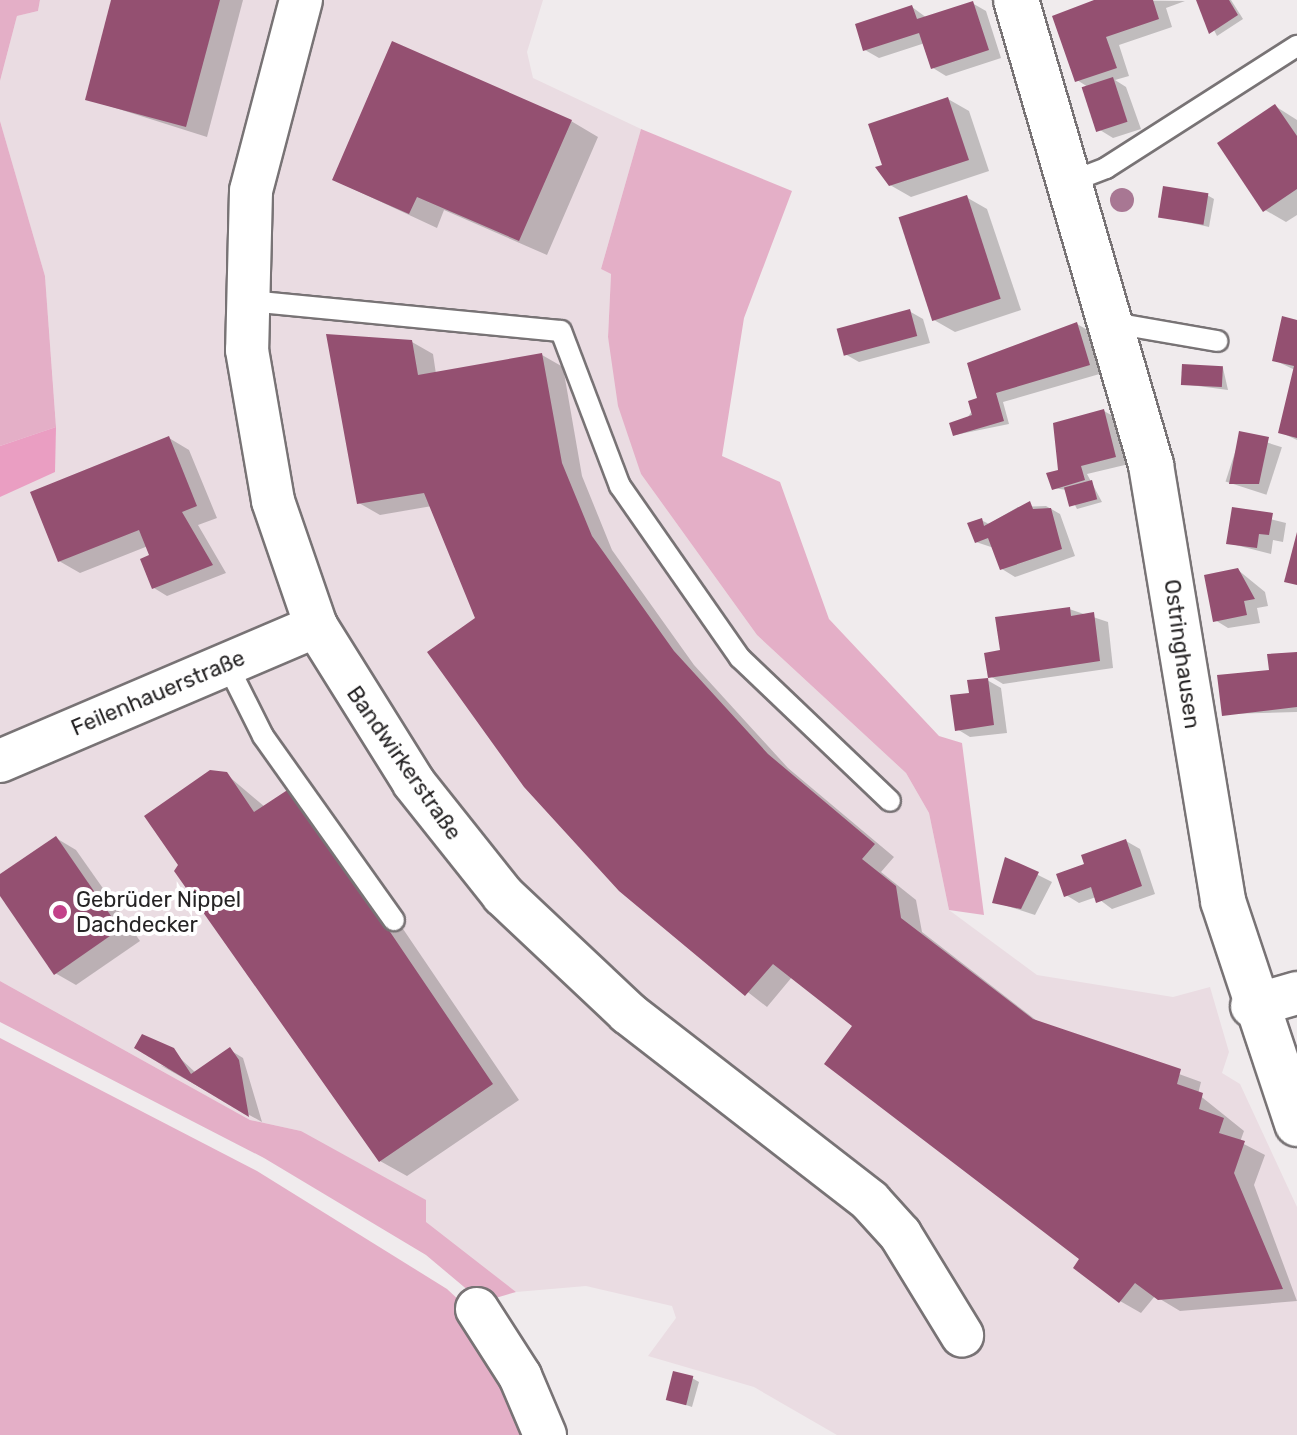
<!DOCTYPE html>
<html>
<head>
<meta charset="utf-8">
<style>
  body { margin:0 }
  #map { position:relative; width:1297px; height:1435px; overflow:hidden; background:#f0ebed; font-family:Rubik,sans-serif }
  div>[style] { position:absolute }
  [style*='--x'] { left:calc(var(--x)*1px); top:calc(var(--y)*1px); width:calc(var(--w)*1px); rotate:calc(var(--a)*1deg) }
  .built>* { inset:0; background:#eadce2 }
  .green>* { inset:0; background:#e4afc7 }
  .water>* { inset:0; background:#ea9ec2 }
  .shadow>* { inset:0; background:#0003; transform-origin:0 0 }
  .building>* { inset:0; background:#945071; transform-origin:0 0 }
  .roads { filter:drop-shadow(2px 0 #787375) drop-shadow(-2px 0 #787375) drop-shadow(0 2px #787375) drop-shadow(0 -2px #787375) }
  .lane>* { height:20px; margin:-10px; padding:0 10px; transform-origin:10px; border-radius:10px; background:#fff }
  .street>* { height:42px; margin:-21px; padding:0 21px; transform-origin:21px; border-radius:21px; background:#fff }
  .primary>* { height:44px; margin:-22px; padding:0 22px; transform-origin:22px; border-radius:22px; background:#fff }
  .trees>* { width:24px; height:24px; margin:-12px; border-radius:50%; background:#a87793 }
  .dots>* { width:22px; height:22px; translate:-50% -50%; box-sizing:border-box; border:4px solid #fff; border-radius:50% }
  span { translate:-50% -50%; white-space:nowrap; text-align:center; line-height:1.15; -webkit-text-stroke:8px #fff; paint-order:stroke }
  .street-label { font-size:22px; color:#262425 }
  .poi-label { font-size:22px; color:#262425 }
  .left { translate:0 -50%; text-align:left }
</style>
</head>
<body>
<div id="map">
  <div class="built">
    <i style="clip-path:polygon(40px 0,543px 0,527px 52px,533px 78px,641px 129px,601px 269px,611px 274px,608px 337px,641px 474px,757px 635px,906px 773px,929px 813px,949px 910px,1037px 975px,1173px 997px,1210px 987px,1229px 1052px,1222px 1073px,1240px 1084px,1297px 1207px,1297px 1435px,837px 1435px,754px 1387px,648px 1356px,676px 1318px,672px 1306px,586px 1286px,516px 1292px,301px 1131px,250px 1120px,0 981px,0 446px,56px 426px,45px 276px,0 121px,0 81px,17px 16px,38px 11px)"></i>
  </div>
  <div class="green">
    <i style="clip-path:polygon(0 0,40px 0,38px 11px,17px 16px,0 81px)"></i>
    <i style="clip-path:polygon(0 121px,45px 276px,56px 427px,0 446px)"></i>
    <i style="clip-path:polygon(641px 129px,792px 191px,744px 318px,722px 456px,780px 482px,829px 619px,939px 736px,962px 743px,984px 915px,949px 910px,929px 813px,906px 773px,757px 635px,641px 474px,618px 406px,608px 337px,611px 274px,601px 269px)"></i>
    <i style="clip-path:polygon(0 981px,250px 1120px,301px 1131px,426px 1200px,426px 1222px,516px 1292px,482px 1302px,426px 1255px,264px 1158px,0 1022px)"></i>
    <i style="clip-path:polygon(0 1038px,257px 1171px,447px 1289px,474px 1314px,537px 1435px,0 1435px)"></i>
  </div>
  <div class="water">
    <i style="clip-path:polygon(56px 427px,55px 472px,0 497px,0 446px)"></i>
  </div>
  <div class="shadow">
    <i style="clip-path:polygon(140px 0,243px 0,207px 137px,87px 99px)"></i>
    <i style="clip-path:polygon(1096px 0,1185px 1px,1166px 8px,1172px 27px,1119px 45px,1129px 76px,1115px 80px,1126px 87px,1141px 129px,1113px 138px,1100px 130px,1088px 87px,1077px 80px)"></i>
    <i style="clip-path:polygon(1199px 0,1231px 0,1243px 19px,1217px 36px)"></i>
    <i style="clip-path:polygon(972px 3px,986px 11px,1001px 58px,946px 76px,933px 68px,925px 43px,879px 58px,865px 50px,912px 7px,927px 18px)"></i>
    <i style="clip-path:polygon(948px 99px,969px 111px,989px 171px,911px 197px,890px 185px,884px 166px)"></i>
    <i style="clip-path:polygon(1275px 106px,1297px 120px,1297px 215px,1286px 222px,1265px 210px)"></i>
    <i style="clip-path:polygon(571px 121px,598px 137px,547px 255px,444px 210px,437px 228px,334px 180px)"></i>
    <i style="clip-path:polygon(1207px 195px,1214px 199px,1209px 227px,1160px 216px)"></i>
    <i style="clip-path:polygon(966px 197px,987px 209px,1021px 310px,955px 332px,934px 320px)"></i>
    <i style="clip-path:polygon(909px 311px,923px 319px,930px 343px,859px 362px,845px 354px)"></i>
    <i style="clip-path:polygon(1297px 322px,1297px 440px,1280px 432px,1295px 370px,1274px 360px)"></i>
    <i style="clip-path:polygon(1077px 324px,1091px 332px,1103px 373px,1003px 402px,1009px 424px,955px 435px,980px 400px)"></i>
    <i style="clip-path:polygon(412px 342px,433px 354px,436px 374px,542px 355px,563px 367px,582px 476px,612px 550px,694px 665px,788px 768px,894px 857px,881px 872px,916px 900px,922px 932px,1041px 1024px,1201px 1082px,1198px 1094px,1244px 1131px,1240px 1142px,1265px 1155px,1254px 1185px,1297px 1301px,1180px 1311px,1155px 1296px,1141px 1313px,1120px 1301px,855px 1026px,792px 977px,767px 1007px,638px 906px,477px 619px,432px 506px,380px 515px,359px 503px)"></i>
    <i style="clip-path:polygon(1223px 368px,1228px 390px,1183px 384px)"></i>
    <i style="clip-path:polygon(1104px 411px,1118px 419px,1129px 464px,1087px 474px,1102px 502px,1077px 509px,1067px 490px,1053px 488px)"></i>
    <i style="left:1241px;top:434px;width:43px;height:50px;rotate:18deg"></i>
    <i style="clip-path:polygon(169px 438px,189px 450px,217px 518px,198px 525px,226px 573px,167px 596px,154px 588px,148px 546px,80px 573px,59px 561px)"></i>
    <i style="clip-path:polygon(1046px 506px,1060px 514px,1075px 556px,1015px 577px,1002px 569px,994px 548px,976px 542px,981px 520px,989px 524px,1018px 507px)"></i>
    <i style="clip-path:polygon(1233px 510px,1286px 523px,1283px 542px,1273px 540px,1271px 554px,1228px 543px)"></i>
    <i style="clip-path:polygon(1238px 570px,1265px 592px,1268px 606px,1257px 608px,1260px 623px,1228px 628px,1215px 620px)"></i>
    <i style="clip-path:polygon(1069px 609px,1108px 622px,1113px 668px,1003px 684px,990px 676px,1002px 651px)"></i>
    <i style="clip-path:polygon(1297px 654px,1297px 712px,1224px 714px,1272px 672px)"></i>
    <i style="clip-path:polygon(987px 680px,1001px 688px,1007px 733px,970px 737px,957px 729px,971px 694px)"></i>
    <i style="clip-path:polygon(226px 774px,265px 807px,319px 805px,519px 1100px,407px 1176px,380px 1161px)"></i>
    <i style="clip-path:polygon(56px 838px,76px 850px,140px 941px,76px 985px,55px 973px,0 892px,0 877px)"></i>
    <i style="clip-path:polygon(1126px 841px,1140px 849px,1155px 894px,1112px 909px,1096px 897px,1079px 903px,1066px 895px,1087px 865px)"></i>
    <i style="clip-path:polygon(1006px 859px,1052px 882px,1035px 915px,995px 902px)"></i>
    <i style="clip-path:polygon(169px 1048px,196px 1073px,230px 1050px,243px 1058px,262px 1122px,160px 1065px,168px 1068px)"></i>
    <i style="clip-path:polygon(692px 1378px,699px 1382px,692px 1407px,668px 1399px)"></i>
  </div>
  <div class="building">
    <i style="clip-path:polygon(111px 0,220px 0,186px 127px,85px 100px)"></i>
    <i style="clip-path:polygon(1094px 0,1153px 0,1159px 19px,1106px 37px,1117px 68px,1075px 82px,1052px 16px)"></i>
    <i style="clip-path:polygon(1196px 0,1229px 0,1238px 15px,1209px 34px)"></i>
    <i style="clip-path:polygon(973px 1px,989px 50px,931px 69px,919px 33px,863px 51px,855px 24px,912px 5px,917px 19px)"></i>
    <i style="clip-path:polygon(392px 41px,572px 120px,519px 241px,417px 197px,409px 214px,332px 180px)"></i>
    <i style="left:1113px;top:77px;width:47px;height:33px;rotate:72deg"></i>
    <i style="clip-path:polygon(948px 97px,969px 160px,889px 186px,875px 167px,882px 165px,868px 124px)"></i>
    <i style="clip-path:polygon(1275px 104px,1297px 136px,1297px 189px,1263px 212px,1217px 143px)"></i>
    <i style="left:1163px;top:186px;width:46px;height:32px;rotate:9deg"></i>
    <i style="left:967px;top:195px;width:109px;height:72px;rotate:72deg"></i>
    <i style="left:910px;top:309px;width:28px;height:76px;rotate:75deg"></i>
    <i style="clip-path:polygon(1282px 316px,1297px 320px,1297px 438px,1278px 433px,1294px 366px,1272px 361px)"></i>
    <i style="clip-path:polygon(1077px 322px,1090px 365px,996px 393px,1004px 421px,953px 436px,949px 423px,972px 415px,968px 401px,977px 398px,967px 363px)"></i>
    <i style="clip-path:polygon(326px 334px,412px 340px,418px 375px,542px 353px,562px 463px,592px 536px,674px 651px,768px 754px,875px 844px,862px 859px,896px 886px,901px 918px,1033px 1019px,1181px 1069px,1177px 1084px,1203px 1093px,1199px 1109px,1224px 1118px,1219px 1133px,1245px 1141px,1234px 1173px,1283px 1289px,1158px 1300px,1135px 1283px,1119px 1303px,1073px 1268px,1079px 1259px,824px 1064px,852px 1026px,773px 964px,745px 996px,619px 891px,524px 787px,427px 652px,475px 618px,424px 493px,357px 504px)"></i>
    <i style="left:1182px;top:364px;width:41px;height:21px;rotate:3deg"></i>
    <i style="clip-path:polygon(1104px 409px,1116px 457px,1081px 466px,1085px 480px,1052px 490px,1046px 473px,1058px 470px,1053px 423px)"></i>
    <i style="clip-path:polygon(1239px 431px,1269px 437px,1259px 484px,1229px 484px)"></i>
    <i style="clip-path:polygon(169px 436px,197px 506px,182px 512px,213px 565px,152px 589px,140px 559px,149px 555px,139px 530px,58px 562px,30px 492px)"></i>
    <i style="left:1092px;top:480px;width:20px;height:29px;rotate:75deg"></i>
    <i style="clip-path:polygon(1030px 501px,1033px 509px,1051px 508px,1062px 549px,1000px 570px,988px 538px,975px 543px,967px 523px,982px 518px,984px 526px)"></i>
    <i style="clip-path:polygon(1232px 507px,1273px 513px,1269px 535px,1259px 534px,1257px 548px,1226px 544px)"></i>
    <i style="clip-path:polygon(1297px 532px,1297px 585px,1284px 582px)"></i>
    <i style="clip-path:polygon(1238px 568px,1255px 599px,1244px 601px,1247px 615px,1213px 622px,1204px 575px)"></i>
    <i style="clip-path:polygon(1070px 607px,1071px 616px,1094px 612px,1100px 661px,988px 678px,994px 725px,955px 731px,950px 695px,969px 693px,967px 680px,988px 678px,984px 653px,1000px 650px,995px 617px)"></i>
    <i style="clip-path:polygon(1297px 652px,1297px 707px,1222px 716px,1217px 675px,1269px 670px,1267px 654px)"></i>
    <i style="clip-path:polygon(210px 770px,227px 772px,254px 812px,292px 787px,493px 1084px,379px 1162px,174px 871px,178px 865px,144px 816px)"></i>
    <i style="clip-path:polygon(56px 836px,120px 929px,54px 975px,0 896px,0 874px)"></i>
    <i style="clip-path:polygon(1126px 839px,1142px 886px,1096px 903px,1091px 887px,1064px 897px,1056px 874px,1084px 864px,1081px 855px)"></i>
    <i style="clip-path:polygon(1005px 857px,1039px 872px,1021px 909px,992px 903px)"></i>
    <i style="clip-path:polygon(142px 1034px,174px 1048px,191px 1074px,230px 1047px,239px 1060px,249px 1117px,134px 1048px)"></i>
    <i style="left:673px;top:1371px;width:21px;height:30px;rotate:14deg"></i>
  </div>
  <div class="roads">
    <div class="lane">
      <i style="--x:1070;--y:182;--w:39;--a:-21"></i>
      <i style="--x:1106;--y:168;--w:227;--a:-32.6"></i>
      <i style="--x:249;--y:301;--w:313;--a:5.5"></i>
      <i style="--x:561;--y:331;--w:166;--a:69.2"></i>
      <i style="--x:620;--y:486;--w:210;--a:55.1"></i>
      <i style="--x:740;--y:658;--w:207;--a:43.6"></i>
      <i style="--x:1114;--y:323;--w:105;--a:9.9"></i>
      <i style="--x:227;--y:664;--w:80;--a:63.4"></i>
      <i style="--x:263;--y:736;--w:226;--a:54.6"></i>
    </div>
    <div class="street">
      <i style="--x:301;--y:0;--w:197;--a:104.7"></i>
      <i style="--x:251;--y:191;--w:159;--a:91.4"></i>
      <i style="--x:247;--y:350;--w:153;--a:80.2"></i>
      <i style="--x:273;--y:501;--w:132;--a:71"></i>
      <i style="--x:316;--y:626;--w:185;--a:58"></i>
      <i style="--x:414;--y:783;--w:143;--a:51.5"></i>
      <i style="--x:503;--y:895;--w:172;--a:43.3"></i>
      <i style="--x:628;--y:1013;--w:306;--a:37.8"></i>
      <i style="--x:870;--y:1201;--w:45;--a:47.7"></i>
      <i style="--x:900;--y:1234;--w:119;--a:58.5"></i>
      <i style="--x:0;--y:761;--w:344;--a:-23.1"></i>
      <i style="--x:1252;--y:1006;--w:47;--a:-16.1"></i>
      <i style="--x:477;--y:1309;--w:80;--a:57.3"></i>
      <i style="--x:520;--y:1376;--w:64;--a:67"></i>
    </div>
    <div class="primary">
      <i style="--x:1016;--y:0;--w:484;--a:73.8"></i>
      <i style="--x:1151;--y:465;--w:442;--a:80.6"></i>
      <i style="--x:1223;--y:901;--w:235;--a:71.6"></i>
    </div>
  </div>
  <div class="trees">
    <i style="left:1122px;top:200px"></i>
  </div>
  <div class="dots">
    <i style="left:60px;top:912px;background:#c34189"></i>
  </div>
  <div class="street-label">
    <span style="left:1182px;top:654px;rotate:82deg">Ostringhausen</span>
    <span style="left:158px;top:693px;rotate:-23deg">Feilenhauerstraße</span>
    <span style="left:404px;top:763px;rotate:55deg">Bandwirkerstraße</span>
  </div>
  <div class="poi-label">
    <span class="left" style="left:76px;top:912px">Gebrüder Nippel<br>Dachdecker</span>
  </div>
</div>
</body>
</html>
